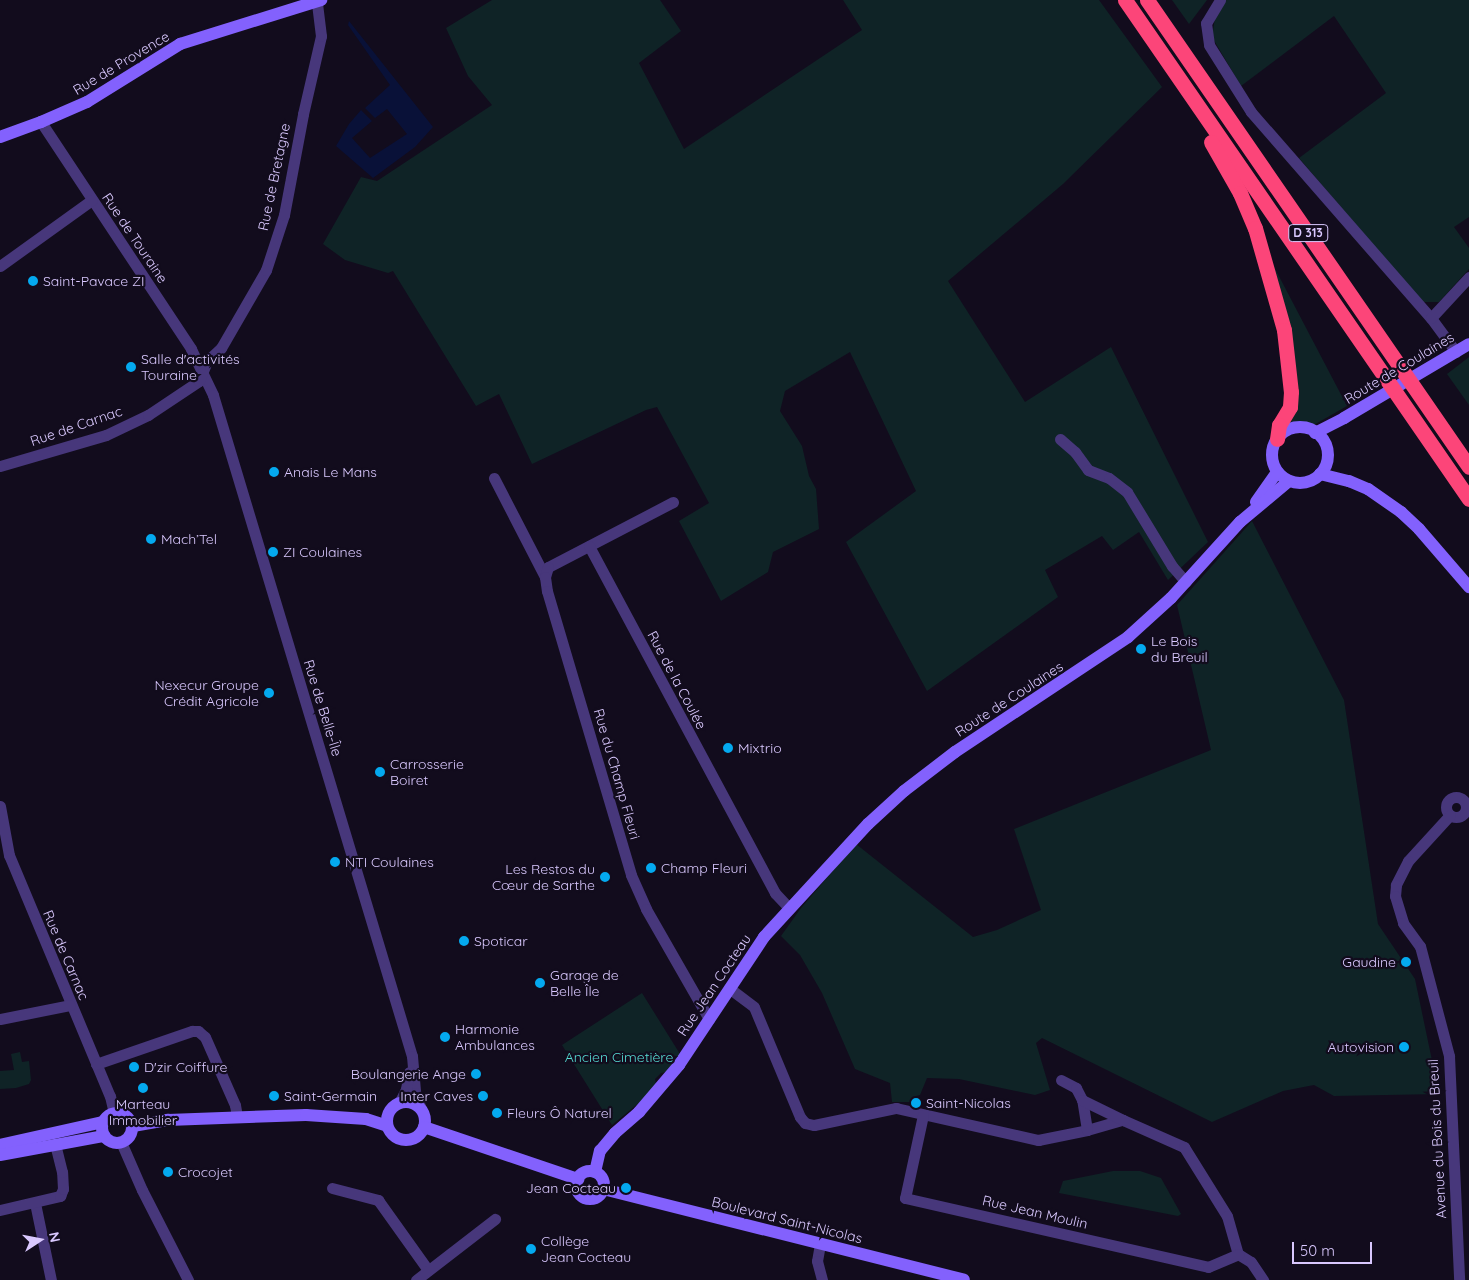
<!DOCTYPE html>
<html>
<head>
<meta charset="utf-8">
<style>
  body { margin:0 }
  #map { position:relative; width:1469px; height:1280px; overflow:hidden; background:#120c1d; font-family:Quicksand,sans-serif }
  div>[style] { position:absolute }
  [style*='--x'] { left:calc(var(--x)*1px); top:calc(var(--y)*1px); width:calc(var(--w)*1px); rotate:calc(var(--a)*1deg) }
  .green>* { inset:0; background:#0f2326 }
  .water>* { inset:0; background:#091138 }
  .street>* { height:11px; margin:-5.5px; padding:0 5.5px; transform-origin:5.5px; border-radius:5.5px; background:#47377b }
  .street>.ring { margin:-5.5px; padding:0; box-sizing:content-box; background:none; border:11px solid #47377b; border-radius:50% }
  .secondary>* { height:12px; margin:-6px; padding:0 6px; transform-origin:6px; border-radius:6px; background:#8361fd }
  .secondary>.ring { margin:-6px; padding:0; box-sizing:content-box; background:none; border:12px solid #8361fd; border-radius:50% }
  .highway>* { height:15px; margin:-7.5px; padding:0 7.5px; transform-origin:7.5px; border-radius:7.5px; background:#fc4579 }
  .dots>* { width:14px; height:14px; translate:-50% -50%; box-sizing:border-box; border:2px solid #120c1d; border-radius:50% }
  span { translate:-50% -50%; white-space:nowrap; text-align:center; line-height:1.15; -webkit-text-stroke:4.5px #120c1d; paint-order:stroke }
  .shield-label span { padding:1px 4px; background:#120c1d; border:1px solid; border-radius:4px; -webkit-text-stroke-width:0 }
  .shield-label { font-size:12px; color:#d9c8fe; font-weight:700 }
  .street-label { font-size:14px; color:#d9c8fe }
  .poi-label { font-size:14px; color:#d9c8fe }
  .left { translate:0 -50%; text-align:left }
  .right { translate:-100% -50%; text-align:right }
  .park-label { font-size:14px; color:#56dcd4 }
  .north { position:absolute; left:15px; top:1215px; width:50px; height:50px; -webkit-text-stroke:4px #120c1d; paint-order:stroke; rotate:79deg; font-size:14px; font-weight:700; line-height:20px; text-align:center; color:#d9c8fe }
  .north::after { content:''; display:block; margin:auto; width:18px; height:22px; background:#d9c8fe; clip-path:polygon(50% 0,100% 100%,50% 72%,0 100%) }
  .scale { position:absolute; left:1292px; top:1242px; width:80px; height:22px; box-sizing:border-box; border:2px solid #d9c8fe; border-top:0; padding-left:6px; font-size:15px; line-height:18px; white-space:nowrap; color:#d9c8fe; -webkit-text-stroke:4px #120c1d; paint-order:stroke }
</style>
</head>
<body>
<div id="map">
  <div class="green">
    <i style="clip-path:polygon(492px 0,660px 0,681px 31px,639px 63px,684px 149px,862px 30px,843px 0,1099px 0,1162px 87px,1063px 184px,948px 281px,1025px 402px,1111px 347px,1208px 542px,1168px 580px,1139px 532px,1113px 550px,1102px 536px,1045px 570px,1058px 597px,927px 691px,846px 542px,916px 491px,850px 352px,785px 391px,780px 411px,802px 446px,809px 476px,816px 489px,819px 529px,773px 552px,768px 572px,721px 601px,679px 521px,709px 503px,657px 407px,646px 410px,532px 464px,499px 394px,476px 406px,393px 271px,388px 273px,345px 260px,323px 244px,361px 177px,377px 181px,492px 105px,468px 76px,446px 28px)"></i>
    <i style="clip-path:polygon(1172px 0,1207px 0,1189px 24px)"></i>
    <i style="clip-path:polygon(1223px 0,1469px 0,1469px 217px,1454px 227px,1469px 248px,1469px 269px,1439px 302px,1422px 302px,1299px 158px,1386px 93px,1334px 16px,1241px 86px,1212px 37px,1216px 11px)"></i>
    <i style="clip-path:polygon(1271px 261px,1347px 406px,1312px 426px,1295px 424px,1281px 431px,1291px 416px)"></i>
    <i style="clip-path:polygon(1469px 357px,1469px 405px,1447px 374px)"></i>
    <i style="clip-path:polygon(1252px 521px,1344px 700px,1378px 924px,1415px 979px,1439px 1094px,1334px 1096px,1314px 1085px,1283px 1091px,1212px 1122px,1042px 1038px,1036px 1043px,1050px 1090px,1035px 1095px,959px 1079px,927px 1078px,920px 1095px,912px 1097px,910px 1102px,892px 1102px,890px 1083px,855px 1069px,822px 993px,800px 955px,781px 936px,801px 908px,856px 844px,973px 937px,997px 930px,1041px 910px,1014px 829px,1211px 750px,1177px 605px)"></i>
    <i style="clip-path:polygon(642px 993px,680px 1054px,667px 1072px,661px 1073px,655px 1079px,656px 1084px,640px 1102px,612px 1125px,562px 1045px)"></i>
    <i style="clip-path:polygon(20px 1052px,22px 1062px,29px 1061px,31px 1080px,29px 1084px,16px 1088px,0 1089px,0 1071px,14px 1070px,11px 1054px)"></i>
    <i style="clip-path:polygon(1113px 1171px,1140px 1171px,1161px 1178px,1181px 1214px,1178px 1216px,1059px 1193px,1063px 1181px)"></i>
  </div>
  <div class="water">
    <i style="clip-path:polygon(349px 21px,433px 127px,415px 147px,373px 178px,336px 146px,349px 124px,361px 110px,372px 121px,352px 138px,370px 158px,407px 134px,387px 109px,375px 118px,365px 108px,390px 85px,348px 25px)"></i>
  </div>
  <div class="street">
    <i style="--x:1220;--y:0;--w:27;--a:121"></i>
    <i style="--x:1206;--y:23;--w:22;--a:82"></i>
    <i style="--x:1209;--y:45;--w:79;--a:57.9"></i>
    <i style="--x:1251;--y:112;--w:274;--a:48.9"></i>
    <i style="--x:41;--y:122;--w:272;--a:56.5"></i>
    <i style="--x:191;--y:349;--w:51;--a:64.4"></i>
    <i style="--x:213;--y:395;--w:690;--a:73.25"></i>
    <i style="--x:412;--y:1056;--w:37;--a:85"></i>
    <i style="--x:415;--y:1093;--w:17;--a:69"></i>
    <i style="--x:0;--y:266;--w:113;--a:-35.7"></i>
    <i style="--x:1456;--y:352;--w:42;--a:-126.3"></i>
    <i style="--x:1431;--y:318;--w:56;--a:-47.2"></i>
    <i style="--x:1060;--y:439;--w:20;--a:41"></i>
    <i style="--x:1075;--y:452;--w:22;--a:54"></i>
    <i style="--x:1088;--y:470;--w:22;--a:21"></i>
    <i style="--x:1109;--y:478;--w:23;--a:38"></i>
    <i style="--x:1127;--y:492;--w:87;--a:58.7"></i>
    <i style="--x:1172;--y:566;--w:21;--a:49"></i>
    <i style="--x:0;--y:466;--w:110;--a:-16.3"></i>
    <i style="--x:106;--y:435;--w:47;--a:-25.5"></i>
    <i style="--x:148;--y:415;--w:61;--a:-33.7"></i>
    <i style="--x:199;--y:381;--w:22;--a:-68"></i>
    <i style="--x:207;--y:361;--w:19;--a:-43"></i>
    <i style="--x:221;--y:348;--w:90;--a:-60"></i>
    <i style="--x:266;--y:270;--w:58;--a:-71.9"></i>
    <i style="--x:284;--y:215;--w:103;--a:-79.3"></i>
    <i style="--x:303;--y:114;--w:80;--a:-77"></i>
    <i style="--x:321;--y:36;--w:34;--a:-97"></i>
    <i style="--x:494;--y:478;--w:111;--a:62.7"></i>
    <i style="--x:673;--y:502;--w:141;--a:152.5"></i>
    <i style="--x:548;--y:567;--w:10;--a:107"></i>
    <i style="--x:545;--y:577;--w:14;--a:82"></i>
    <i style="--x:547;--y:591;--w:296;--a:73.5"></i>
    <i style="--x:631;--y:875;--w:37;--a:66"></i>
    <i style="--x:646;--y:909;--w:127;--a:60.2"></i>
    <i style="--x:589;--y:546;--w:394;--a:61.8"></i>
    <i style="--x:775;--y:893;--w:21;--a:47"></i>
    <i class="ring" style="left:1446px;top:797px;width:9px;height:9px"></i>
    <i style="--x:0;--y:806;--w:50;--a:79.6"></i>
    <i style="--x:9;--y:855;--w:261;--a:67.3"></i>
    <i style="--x:110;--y:1096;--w:17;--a:77"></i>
    <i style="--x:1450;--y:815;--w:62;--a:132.4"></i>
    <i style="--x:1408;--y:861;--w:27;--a:117"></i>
    <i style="--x:1396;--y:885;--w:11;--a:95"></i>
    <i style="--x:1395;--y:896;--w:28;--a:73"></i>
    <i style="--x:1403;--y:923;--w:29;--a:54"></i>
    <i style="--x:1420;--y:946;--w:114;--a:75.2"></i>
    <i style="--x:1449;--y:1056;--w:224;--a:87.4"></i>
    <i style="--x:729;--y:988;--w:31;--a:37"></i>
    <i style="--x:754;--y:1007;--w:119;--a:67.3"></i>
    <i style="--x:800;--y:1117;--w:8;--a:50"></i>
    <i style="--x:805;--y:1123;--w:9;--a:13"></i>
    <i style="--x:814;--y:1125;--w:84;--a:-11.7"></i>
    <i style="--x:896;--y:1108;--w:146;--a:12.7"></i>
    <i style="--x:1038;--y:1140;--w:50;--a:-11.5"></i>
    <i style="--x:1087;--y:1130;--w:37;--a:-16"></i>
    <i style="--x:1123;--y:1120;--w:67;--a:23.9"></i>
    <i style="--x:1184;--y:1147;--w:81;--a:58.1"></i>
    <i style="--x:1227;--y:1216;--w:40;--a:74"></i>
    <i style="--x:1238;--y:1254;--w:15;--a:32"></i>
    <i style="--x:1251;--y:1262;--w:22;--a:56"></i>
    <i style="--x:0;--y:1019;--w:71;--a:-11.3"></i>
    <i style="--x:96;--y:1064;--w:102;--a:-19"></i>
    <i style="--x:192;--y:1031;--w:6;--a:0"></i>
    <i style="--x:198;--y:1031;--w:9;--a:41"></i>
    <i style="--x:205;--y:1037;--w:74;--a:66.2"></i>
    <i style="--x:235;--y:1105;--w:11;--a:80"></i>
    <i style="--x:1061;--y:1080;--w:17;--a:28"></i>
    <i style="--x:1076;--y:1088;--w:13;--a:63"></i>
    <i style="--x:399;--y:1103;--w:16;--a:-63"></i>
    <i style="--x:406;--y:1089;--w:17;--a:-80"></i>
    <i style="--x:923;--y:1115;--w:85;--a:102.2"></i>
    <i style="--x:905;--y:1198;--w:311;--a:12.8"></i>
    <i style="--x:1208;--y:1267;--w:33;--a:-23"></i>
    <i style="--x:1087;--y:1130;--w:30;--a:-99"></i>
    <i style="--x:1082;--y:1100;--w:46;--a:26"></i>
    <i style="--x:121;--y:1142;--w:52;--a:66.4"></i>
    <i style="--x:142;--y:1190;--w:101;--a:62.9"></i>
    <i style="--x:332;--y:1188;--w:48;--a:14.6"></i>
    <i style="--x:378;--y:1200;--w:86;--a:54.5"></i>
    <i style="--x:35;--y:1203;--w:79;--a:78.3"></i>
    <i style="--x:0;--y:1210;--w:62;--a:-13.1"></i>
    <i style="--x:60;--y:1196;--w:8;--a:-67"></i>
    <i style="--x:63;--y:1189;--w:17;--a:-93"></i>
    <i style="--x:62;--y:1172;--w:29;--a:-104"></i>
    <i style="--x:820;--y:1244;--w:17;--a:100"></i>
    <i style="--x:817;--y:1261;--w:20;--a:75"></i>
    <i style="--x:416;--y:1280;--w:100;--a:-37.7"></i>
  </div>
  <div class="secondary">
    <i style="--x:0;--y:137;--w:44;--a:-20.1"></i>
    <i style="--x:41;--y:122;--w:50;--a:-23.5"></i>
    <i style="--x:87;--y:102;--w:110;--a:-31.9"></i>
    <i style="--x:180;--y:44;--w:148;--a:-17.3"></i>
    <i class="ring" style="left:1272px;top:427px;width:44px;height:44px"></i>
    <i style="--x:1315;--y:433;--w:33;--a:-27"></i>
    <i style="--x:1344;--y:418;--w:145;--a:-30.6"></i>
    <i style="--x:1320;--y:474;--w:30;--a:14"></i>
    <i style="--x:1349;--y:481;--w:21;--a:23"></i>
    <i style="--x:1368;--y:489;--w:40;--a:34.9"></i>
    <i style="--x:1401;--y:512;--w:25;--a:43"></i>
    <i style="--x:1419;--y:529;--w:77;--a:49.2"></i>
    <i style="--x:1256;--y:502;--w:37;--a:-55"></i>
    <i class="ring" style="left:387px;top:1102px;width:26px;height:26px"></i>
    <i class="ring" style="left:102px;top:1113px;width:18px;height:18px"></i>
    <i style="--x:133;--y:1126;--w:36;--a:-10"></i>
    <i style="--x:168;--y:1120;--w:138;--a:-2.1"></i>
    <i style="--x:306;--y:1115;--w:60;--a:3.8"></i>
    <i style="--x:366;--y:1119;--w:22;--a:18"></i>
    <i style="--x:424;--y:1127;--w:163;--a:18.7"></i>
    <i style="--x:0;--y:1145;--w:106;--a:-12.6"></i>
    <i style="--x:0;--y:1155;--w:106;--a:-10.4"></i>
    <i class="ring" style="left:576px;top:1171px;width:16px;height:16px"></i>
    <i style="--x:595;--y:1172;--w:22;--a:-77"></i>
    <i style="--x:600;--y:1151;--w:23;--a:-50"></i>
    <i style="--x:615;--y:1133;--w:32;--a:-41"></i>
    <i style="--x:639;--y:1112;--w:62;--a:-49.6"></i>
    <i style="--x:679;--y:1065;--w:154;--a:-56.4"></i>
    <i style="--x:764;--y:937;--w:154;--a:-47.4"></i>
    <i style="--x:868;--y:824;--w:49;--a:-42.5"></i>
    <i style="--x:904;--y:791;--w:64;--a:-37.4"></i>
    <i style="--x:955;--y:752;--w:208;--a:-33.6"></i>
    <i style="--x:1128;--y:637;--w:58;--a:-42.2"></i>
    <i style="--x:1171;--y:598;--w:103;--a:-47.8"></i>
    <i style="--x:1240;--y:522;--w:64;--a:-39.9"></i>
    <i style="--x:603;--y:1189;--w:372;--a:14.1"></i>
  </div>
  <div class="highway">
    <i style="--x:1125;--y:0;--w:606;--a:55.42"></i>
    <i style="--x:1147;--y:0;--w:567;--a:55.41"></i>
    <i style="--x:1211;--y:142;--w:59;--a:60.4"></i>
    <i style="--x:1240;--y:193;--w:38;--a:67"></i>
    <i style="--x:1255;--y:228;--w:106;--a:74.1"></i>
    <i style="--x:1284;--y:330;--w:62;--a:83.6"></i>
    <i style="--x:1291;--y:392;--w:15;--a:94"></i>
    <i style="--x:1290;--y:407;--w:21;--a:121"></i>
    <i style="--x:1279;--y:425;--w:14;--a:98"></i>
  </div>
  <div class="dots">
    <i style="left:33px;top:281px;background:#04a9ef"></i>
    <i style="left:131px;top:367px;background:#04a9ef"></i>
    <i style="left:274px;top:472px;background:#04a9ef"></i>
    <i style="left:151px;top:539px;background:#04a9ef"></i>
    <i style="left:273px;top:552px;background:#04a9ef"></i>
    <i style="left:1141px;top:649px;background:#04a9ef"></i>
    <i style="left:269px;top:693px;background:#04a9ef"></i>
    <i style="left:728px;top:748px;background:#04a9ef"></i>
    <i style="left:380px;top:772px;background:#04a9ef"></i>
    <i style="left:335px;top:862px;background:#04a9ef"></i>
    <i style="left:651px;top:868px;background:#04a9ef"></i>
    <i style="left:605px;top:877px;background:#04a9ef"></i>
    <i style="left:464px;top:941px;background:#04a9ef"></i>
    <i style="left:1406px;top:962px;background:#04a9ef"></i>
    <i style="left:540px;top:983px;background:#04a9ef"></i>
    <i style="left:445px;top:1037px;background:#04a9ef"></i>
    <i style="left:1404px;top:1047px;background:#04a9ef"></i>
    <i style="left:134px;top:1067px;background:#04a9ef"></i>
    <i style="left:476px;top:1074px;background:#04a9ef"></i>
    <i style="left:143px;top:1088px;background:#04a9ef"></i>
    <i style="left:274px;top:1096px;background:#04a9ef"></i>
    <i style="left:483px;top:1096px;background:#04a9ef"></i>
    <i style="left:916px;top:1103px;background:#04a9ef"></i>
    <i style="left:497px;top:1113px;background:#04a9ef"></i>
    <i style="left:168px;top:1172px;background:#04a9ef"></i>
    <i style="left:626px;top:1188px;background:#04a9ef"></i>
    <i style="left:531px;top:1249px;background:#04a9ef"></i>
  </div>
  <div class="shield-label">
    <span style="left:1308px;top:233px">D 313</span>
  </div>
  <div class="street-label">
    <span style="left:121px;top:63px;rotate:-31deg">Rue de Provence</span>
    <span style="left:274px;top:177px;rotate:-78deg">Rue de Bretagne</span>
    <span style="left:135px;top:238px;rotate:56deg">Rue de Touraine</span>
    <span style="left:1399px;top:368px;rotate:-31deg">Route de Coulaines</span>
    <span style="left:76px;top:426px;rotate:-19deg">Rue de Carnac</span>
    <span style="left:677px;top:680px;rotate:62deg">Rue de la Coulée</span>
    <span style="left:1009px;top:699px;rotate:-33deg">Route de Coulaines</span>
    <span style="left:323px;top:708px;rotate:73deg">Rue de Belle-Île</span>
    <span style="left:617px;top:774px;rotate:74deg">Rue du Champ Fleuri</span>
    <span style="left:66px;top:955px;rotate:67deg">Rue de Carnac</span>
    <span style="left:714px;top:985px;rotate:-56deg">Rue Jean Cocteau</span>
    <span style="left:1437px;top:1139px;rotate:-93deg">Avenue du Bois du Breuil</span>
    <span style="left:1035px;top:1212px;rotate:13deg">Rue Jean Moulin</span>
    <span style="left:787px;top:1220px;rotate:14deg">Boulevard Saint-Nicolas</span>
  </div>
  <div class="poi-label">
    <span class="left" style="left:43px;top:281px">Saint-Pavace ZI</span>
    <span class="left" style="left:141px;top:367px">Salle d'activités<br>Touraine</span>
    <span class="left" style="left:284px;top:472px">Anais Le Mans</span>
    <span class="left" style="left:161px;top:539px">Mach’Tel</span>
    <span class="left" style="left:283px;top:552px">ZI Coulaines</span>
    <span class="left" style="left:1151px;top:649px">Le Bois<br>du Breuil</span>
    <span class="right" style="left:259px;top:693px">Nexecur Groupe<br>Crédit Agricole</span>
    <span class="left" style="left:738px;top:748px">Mixtrio</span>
    <span class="left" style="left:390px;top:772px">Carrosserie<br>Boiret</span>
    <span class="left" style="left:345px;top:862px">NTI Coulaines</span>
    <span class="left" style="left:661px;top:868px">Champ Fleuri</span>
    <span class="right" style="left:595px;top:877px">Les Restos du<br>Cœur de Sarthe</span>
    <span class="left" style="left:474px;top:941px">Spoticar</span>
    <span class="right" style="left:1396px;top:962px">Gaudine</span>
    <span class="left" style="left:550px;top:983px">Garage de<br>Belle Île</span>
    <span class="left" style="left:455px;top:1037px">Harmonie<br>Ambulances</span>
    <span class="right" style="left:1394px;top:1047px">Autovision</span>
    <span class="left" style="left:144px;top:1067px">D'zir Coiffure</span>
    <span class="right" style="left:466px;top:1074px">Boulangerie Ange</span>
    <span class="left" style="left:284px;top:1096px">Saint-Germain</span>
    <span class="right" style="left:473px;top:1096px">Inter Caves</span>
    <span class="left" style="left:926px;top:1103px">Saint-Nicolas</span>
    <span style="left:143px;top:1112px">Marteau<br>Immobilier</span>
    <span class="left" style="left:507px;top:1113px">Fleurs Ô Naturel</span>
    <span class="left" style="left:178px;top:1172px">Crocojet</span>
    <span class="right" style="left:616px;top:1188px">Jean Cocteau</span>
    <span class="left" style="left:541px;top:1249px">Collège<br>Jean Cocteau</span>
  </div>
  <div class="park-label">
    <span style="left:619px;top:1057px">Ancien Cimetière</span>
  </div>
  <div class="north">N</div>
  <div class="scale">50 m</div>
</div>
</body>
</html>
